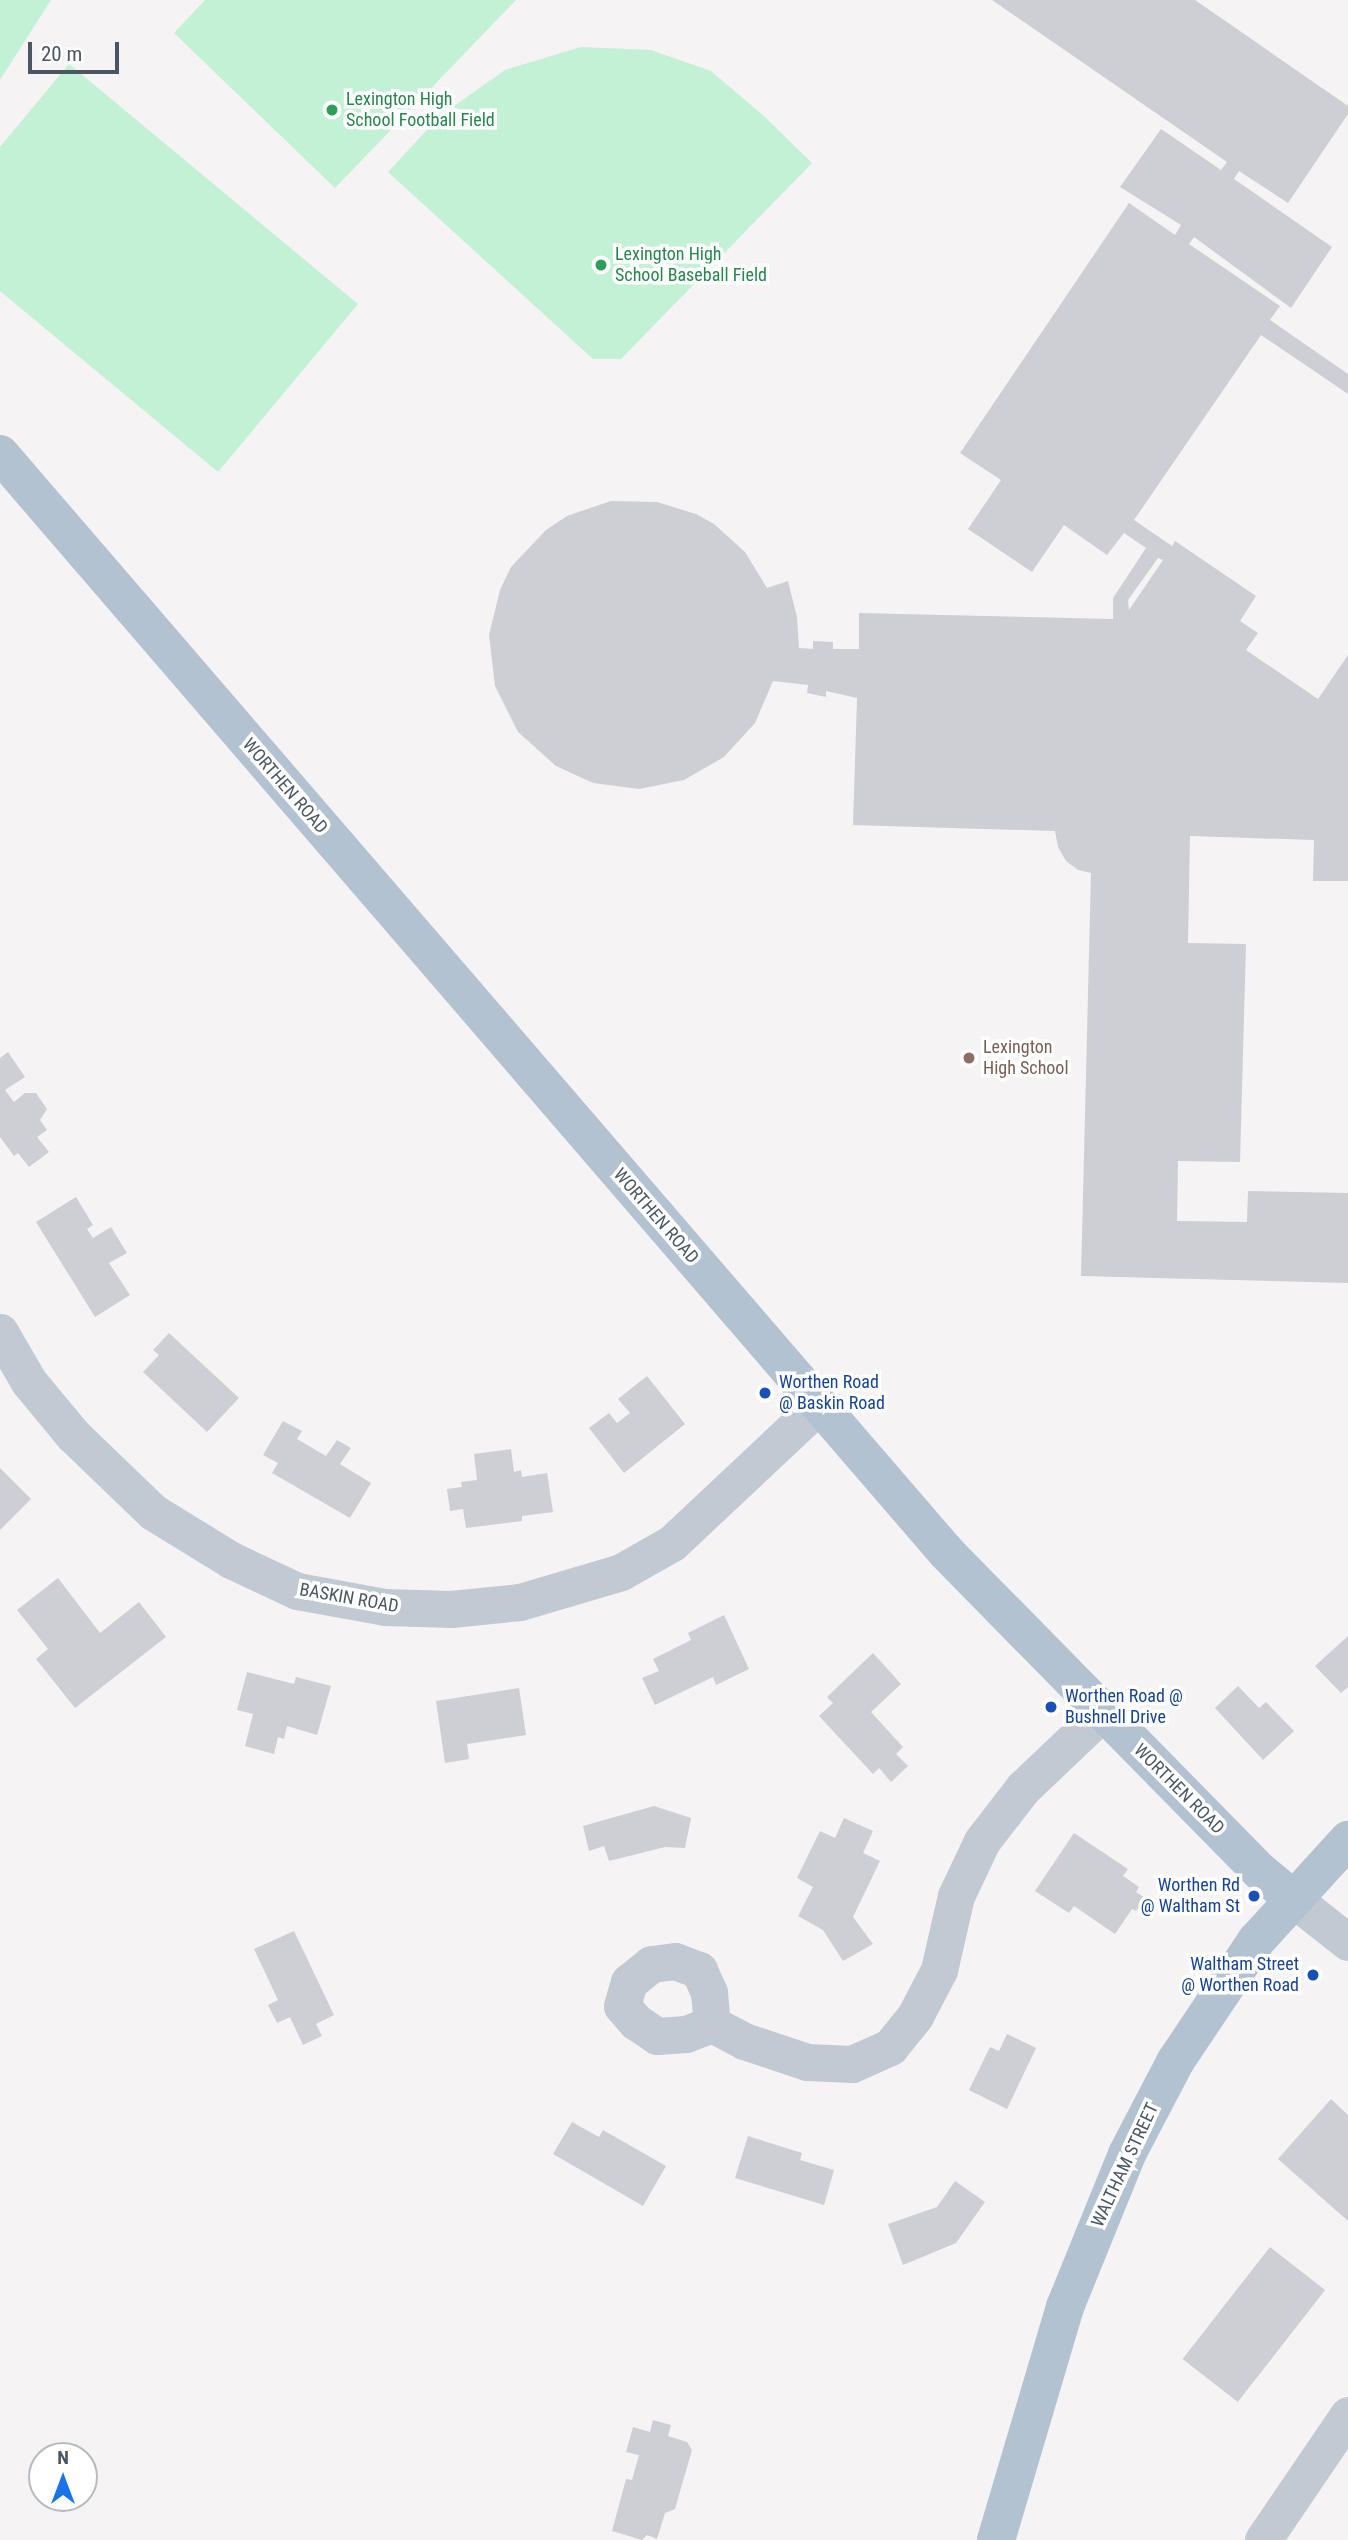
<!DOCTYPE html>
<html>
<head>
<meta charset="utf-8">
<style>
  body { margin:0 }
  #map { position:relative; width:1348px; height:2540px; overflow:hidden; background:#f5f3f3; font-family:"Roboto Condensed",sans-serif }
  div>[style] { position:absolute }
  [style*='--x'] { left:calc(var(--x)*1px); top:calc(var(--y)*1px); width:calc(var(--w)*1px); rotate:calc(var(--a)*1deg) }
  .green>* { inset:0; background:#c3f1d5 }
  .building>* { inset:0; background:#cdcfd5; transform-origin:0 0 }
  .minor>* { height:37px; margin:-18.5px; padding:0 18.5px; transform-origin:18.5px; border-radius:18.5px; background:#c1cad2 }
  .major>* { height:38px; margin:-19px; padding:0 19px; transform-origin:19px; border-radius:19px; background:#b3c2d1 }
  .dots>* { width:19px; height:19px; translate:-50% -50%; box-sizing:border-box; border:4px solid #fff; border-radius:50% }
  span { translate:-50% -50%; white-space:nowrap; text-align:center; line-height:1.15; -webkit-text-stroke:7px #fff; paint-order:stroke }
  .leisure-label { font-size:18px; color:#27864d }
  .left { translate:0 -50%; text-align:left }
  .street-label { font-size:18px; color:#4a5661 }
  .education-label { font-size:18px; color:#785e54 }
  .transit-label { font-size:18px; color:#164399 }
  .right { translate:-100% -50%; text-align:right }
  .north { position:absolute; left:28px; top:2442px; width:70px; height:70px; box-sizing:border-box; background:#fff; border:2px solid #b7bbc0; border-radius:50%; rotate:0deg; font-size:19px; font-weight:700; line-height:28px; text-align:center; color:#4a5661 }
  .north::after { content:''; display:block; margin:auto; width:24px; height:32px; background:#1a73e8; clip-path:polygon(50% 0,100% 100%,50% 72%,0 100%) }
  .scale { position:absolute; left:28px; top:42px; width:91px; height:32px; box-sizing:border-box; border:4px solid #4a5661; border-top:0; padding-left:9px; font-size:21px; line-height:24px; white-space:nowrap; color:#4a5661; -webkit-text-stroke:5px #fff; paint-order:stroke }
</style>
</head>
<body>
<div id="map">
  <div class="green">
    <i style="clip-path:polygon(0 0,51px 0,0 80px)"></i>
    <i style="clip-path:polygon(205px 0,516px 0,335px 188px,174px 33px)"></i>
    <i style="clip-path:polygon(581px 47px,651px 50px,711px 71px,766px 118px,812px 163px,621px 359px,593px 359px,388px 172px,440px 116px,505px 70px)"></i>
    <i style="clip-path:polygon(69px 64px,358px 304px,218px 472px,0 291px,0 147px)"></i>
  </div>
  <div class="building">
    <i style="clip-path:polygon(evenodd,992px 0,1195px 0,1348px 106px,1348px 114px,1288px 203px,1239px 171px,1234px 179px,1332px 247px,1291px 308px,1194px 237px,1189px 244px,1280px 306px,1270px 320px,1348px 374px,1348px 394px,1261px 335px,1134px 520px,1172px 546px,1175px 541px,1256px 596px,1240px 621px,1258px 633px,1246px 650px,1318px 699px,1348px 655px,1348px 881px,1313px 881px,1314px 840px,1190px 836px,1188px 943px,1246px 944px,1240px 1162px,1178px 1161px,1177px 1221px,1247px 1222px,1248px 1191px,1348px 1193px,1348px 1283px,1081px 1276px,1091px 873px,1078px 870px,1066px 861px,1058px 847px,1055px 831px,853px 825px,857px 698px,826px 691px,826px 697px,807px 693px,808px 685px,773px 681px,755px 723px,724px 757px,684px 780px,639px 789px,593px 783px,556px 766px,518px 732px,495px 686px,489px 635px,500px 590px,511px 567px,546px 530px,567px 516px,611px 501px,657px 502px,696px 514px,714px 524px,745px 552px,767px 588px,788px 581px,797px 617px,799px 648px,813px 649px,813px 641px,833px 642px,833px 649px,859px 649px,859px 613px,1113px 619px,1113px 598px,1146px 548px,1124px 533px,1107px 555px,1064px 525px,1032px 572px,968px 529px,1001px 480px,960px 453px,1129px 203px,1175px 235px,1181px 225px,1120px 187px,1161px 129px,1221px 170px,1227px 162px,992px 0,1158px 558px,1163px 560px,1129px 610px,1128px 600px,1158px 558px)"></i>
    <i style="clip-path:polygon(8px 1052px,25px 1077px,5px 1090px,14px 1102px,25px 1093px,36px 1093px,47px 1109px,40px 1120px,47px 1130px,37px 1137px,49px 1152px,29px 1167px,18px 1153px,14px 1156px,0 1137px,0 1058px)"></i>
    <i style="clip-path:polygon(76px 1197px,93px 1225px,87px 1229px,93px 1238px,111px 1227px,127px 1253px,109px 1263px,130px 1295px,95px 1317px,36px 1222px)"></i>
    <i style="clip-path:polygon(169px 1333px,239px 1398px,207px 1432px,143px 1372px,159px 1355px,153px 1350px)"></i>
    <i style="clip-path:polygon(647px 1376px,685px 1424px,624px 1473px,589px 1428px,609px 1413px,617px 1423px,630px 1413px,618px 1399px)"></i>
    <i style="clip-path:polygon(283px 1421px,302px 1431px,297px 1439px,326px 1456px,337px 1440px,351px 1448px,340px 1464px,371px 1483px,350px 1518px,272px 1473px,278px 1463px,263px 1455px)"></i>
    <i style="clip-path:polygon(511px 1449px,514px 1472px,521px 1470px,522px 1477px,547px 1473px,553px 1512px,522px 1516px,522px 1521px,466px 1528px,463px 1509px,450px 1511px,447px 1489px,462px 1487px,461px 1482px,477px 1480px,474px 1454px)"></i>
    <i style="clip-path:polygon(0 1468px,31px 1499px,0 1530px)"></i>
    <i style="clip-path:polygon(58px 1578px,100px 1633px,139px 1602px,166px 1637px,75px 1708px,36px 1659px,48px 1649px,17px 1610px)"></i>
    <i style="clip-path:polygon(724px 1615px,749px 1669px,716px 1685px,713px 1677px,655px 1705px,642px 1678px,659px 1671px,653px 1659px,691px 1640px,688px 1633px)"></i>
    <i style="clip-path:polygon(1348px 1636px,1348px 1687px,1341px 1693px,1315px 1666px)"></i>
    <i style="clip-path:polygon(873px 1653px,901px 1684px,871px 1712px,903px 1747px,896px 1754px,908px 1766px,891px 1782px,879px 1768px,873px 1774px,819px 1716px,833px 1703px,827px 1697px)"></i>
    <i style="clip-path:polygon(247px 1672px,294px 1684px,296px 1677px,331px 1686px,317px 1735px,287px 1726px,284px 1739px,278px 1737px,274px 1754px,245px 1746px,253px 1714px,237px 1710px)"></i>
    <i style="clip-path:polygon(1238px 1686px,1259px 1708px,1266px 1702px,1294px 1731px,1263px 1760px,1215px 1708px)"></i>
    <i style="clip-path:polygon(519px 1688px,526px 1735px,467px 1744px,469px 1759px,445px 1763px,436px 1701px)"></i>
    <i style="clip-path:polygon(654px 1806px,691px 1818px,685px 1848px,665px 1847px,609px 1861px,604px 1846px,589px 1851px,583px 1826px)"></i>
    <i style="clip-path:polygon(844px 1818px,873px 1831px,863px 1853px,880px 1861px,853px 1917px,873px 1944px,843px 1961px,823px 1930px,798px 1916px,813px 1887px,797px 1878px,820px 1831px,835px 1838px)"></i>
    <i style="clip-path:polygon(1074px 1833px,1128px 1869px,1123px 1876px,1139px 1887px,1136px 1892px,1145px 1898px,1136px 1911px,1132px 1909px,1115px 1934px,1074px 1906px,1069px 1913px,1035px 1891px)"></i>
    <i style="clip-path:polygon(294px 1931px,334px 2015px,316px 2024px,322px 2036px,303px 2045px,290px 2017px,277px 2023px,268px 2005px,278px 2000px,254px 1949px)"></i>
    <i style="clip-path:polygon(1007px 2034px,1036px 2048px,1007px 2109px,969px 2090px,990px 2047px,999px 2051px)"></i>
    <i style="clip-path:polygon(1331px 2099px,1348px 2115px,1348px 2221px,1278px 2159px)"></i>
    <i style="clip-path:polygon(572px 2122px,599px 2137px,603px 2130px,666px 2166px,643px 2206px,553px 2154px)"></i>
    <i style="clip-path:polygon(748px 2136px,802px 2153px,800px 2160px,834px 2170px,824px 2205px,735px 2178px)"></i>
    <i style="clip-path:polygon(955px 2181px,985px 2202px,956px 2243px,903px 2265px,888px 2224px,937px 2207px)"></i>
    <i style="left:1270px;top:2247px;width:70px;height:142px;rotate:38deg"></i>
    <i style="clip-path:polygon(653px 2420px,671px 2425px,668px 2436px,687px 2442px,692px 2450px,675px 2509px,665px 2513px,657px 2539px,647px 2535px,642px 2540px,612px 2531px,626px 2479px,632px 2480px,639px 2455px,626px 2452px,633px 2427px,650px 2432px)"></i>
  </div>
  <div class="minor">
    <i style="--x:0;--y:1332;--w:58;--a:59.9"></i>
    <i style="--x:29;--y:1382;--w:69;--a:50.3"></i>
    <i style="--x:73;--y:1435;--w:111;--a:43.9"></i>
    <i style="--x:153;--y:1512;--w:92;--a:31.6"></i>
    <i style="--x:231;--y:1560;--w:73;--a:25.2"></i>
    <i style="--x:297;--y:1591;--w:89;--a:10.3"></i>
    <i style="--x:385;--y:1607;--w:66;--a:1.7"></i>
    <i style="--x:451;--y:1609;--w:69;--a:-5.8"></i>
    <i style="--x:520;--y:1602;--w:105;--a:-16.5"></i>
    <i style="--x:621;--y:1572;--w:59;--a:-29.6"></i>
    <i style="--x:672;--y:1543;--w:202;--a:-43.2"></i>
    <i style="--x:1292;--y:1898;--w:71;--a:38.2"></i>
    <i style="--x:712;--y:2024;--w:28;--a:159"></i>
    <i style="--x:686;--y:2034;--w:29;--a:176"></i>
    <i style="--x:657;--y:2036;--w:25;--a:-146"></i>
    <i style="--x:636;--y:2022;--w:21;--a:-131"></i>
    <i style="--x:622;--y:2006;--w:25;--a:-74"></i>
    <i style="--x:629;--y:1982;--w:28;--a:-39"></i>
    <i style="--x:651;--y:1964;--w:24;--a:-7"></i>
    <i style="--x:675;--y:1961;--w:26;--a:21"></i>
    <i style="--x:699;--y:1970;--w:24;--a:66"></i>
    <i style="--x:709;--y:1992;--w:32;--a:85"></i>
    <i style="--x:712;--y:2024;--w:36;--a:28"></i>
    <i style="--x:744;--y:2041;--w:66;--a:18.4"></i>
    <i style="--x:807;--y:2062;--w:45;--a:2.5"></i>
    <i style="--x:852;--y:2064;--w:42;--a:-24.1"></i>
    <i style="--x:890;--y:2047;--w:40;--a:-51"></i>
    <i style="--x:915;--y:2016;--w:52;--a:-62.4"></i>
    <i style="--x:939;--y:1970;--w:76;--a:-77.1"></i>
    <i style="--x:956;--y:1896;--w:61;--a:-64.7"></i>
    <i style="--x:982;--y:1841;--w:67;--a:-52.3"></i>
    <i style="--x:1023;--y:1788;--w:110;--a:-43.5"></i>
    <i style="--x:1263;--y:2540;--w:151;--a:-55.8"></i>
  </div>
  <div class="major">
    <i style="--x:0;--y:454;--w:1449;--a:49.25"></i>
    <i style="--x:946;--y:1552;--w:449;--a:45.5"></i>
    <i style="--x:1261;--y:1872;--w:40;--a:40"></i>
    <i style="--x:996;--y:2540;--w:243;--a:-73.5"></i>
    <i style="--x:1065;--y:2307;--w:165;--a:-67.9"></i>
    <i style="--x:1127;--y:2154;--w:104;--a:-62.4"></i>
    <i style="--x:1175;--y:2062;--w:146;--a:-56.2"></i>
    <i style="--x:1256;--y:1941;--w:137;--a:-47.7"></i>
  </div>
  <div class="dots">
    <i style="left:332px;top:110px;background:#2e9e5b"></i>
    <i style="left:601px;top:265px;background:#2e9e5b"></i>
    <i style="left:969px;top:1058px;background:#8d6e63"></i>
    <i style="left:765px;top:1393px;background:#1a4fb4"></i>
    <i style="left:1051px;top:1707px;background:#1a4fb4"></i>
    <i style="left:1254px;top:1896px;background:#1a4fb4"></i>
    <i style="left:1313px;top:1975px;background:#1a4fb4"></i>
  </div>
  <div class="leisure-label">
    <span class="left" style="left:346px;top:110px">Lexington High<br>School Football Field</span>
    <span class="left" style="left:615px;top:265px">Lexington High<br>School Baseball Field</span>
  </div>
  <div class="street-label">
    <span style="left:285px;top:786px;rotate:49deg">WORTHEN ROAD</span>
    <span style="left:656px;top:1216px;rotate:49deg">WORTHEN ROAD</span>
    <span style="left:349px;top:1598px;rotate:10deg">BASKIN ROAD</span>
    <span style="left:1179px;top:1789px;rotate:45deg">WORTHEN ROAD</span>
    <span style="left:1125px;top:2165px;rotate:-65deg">WALTHAM STREET</span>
  </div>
  <div class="education-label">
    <span class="left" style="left:983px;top:1058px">Lexington<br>High School</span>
  </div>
  <div class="transit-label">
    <span class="left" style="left:779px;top:1393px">Worthen Road<br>@ Baskin Road</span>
    <span class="left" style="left:1065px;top:1707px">Worthen Road @<br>Bushnell Drive</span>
    <span class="right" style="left:1240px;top:1896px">Worthen Rd<br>@ Waltham St</span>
    <span class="right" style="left:1299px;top:1975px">Waltham Street<br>@ Worthen Road</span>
  </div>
  <div class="north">N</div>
  <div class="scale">20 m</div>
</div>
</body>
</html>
